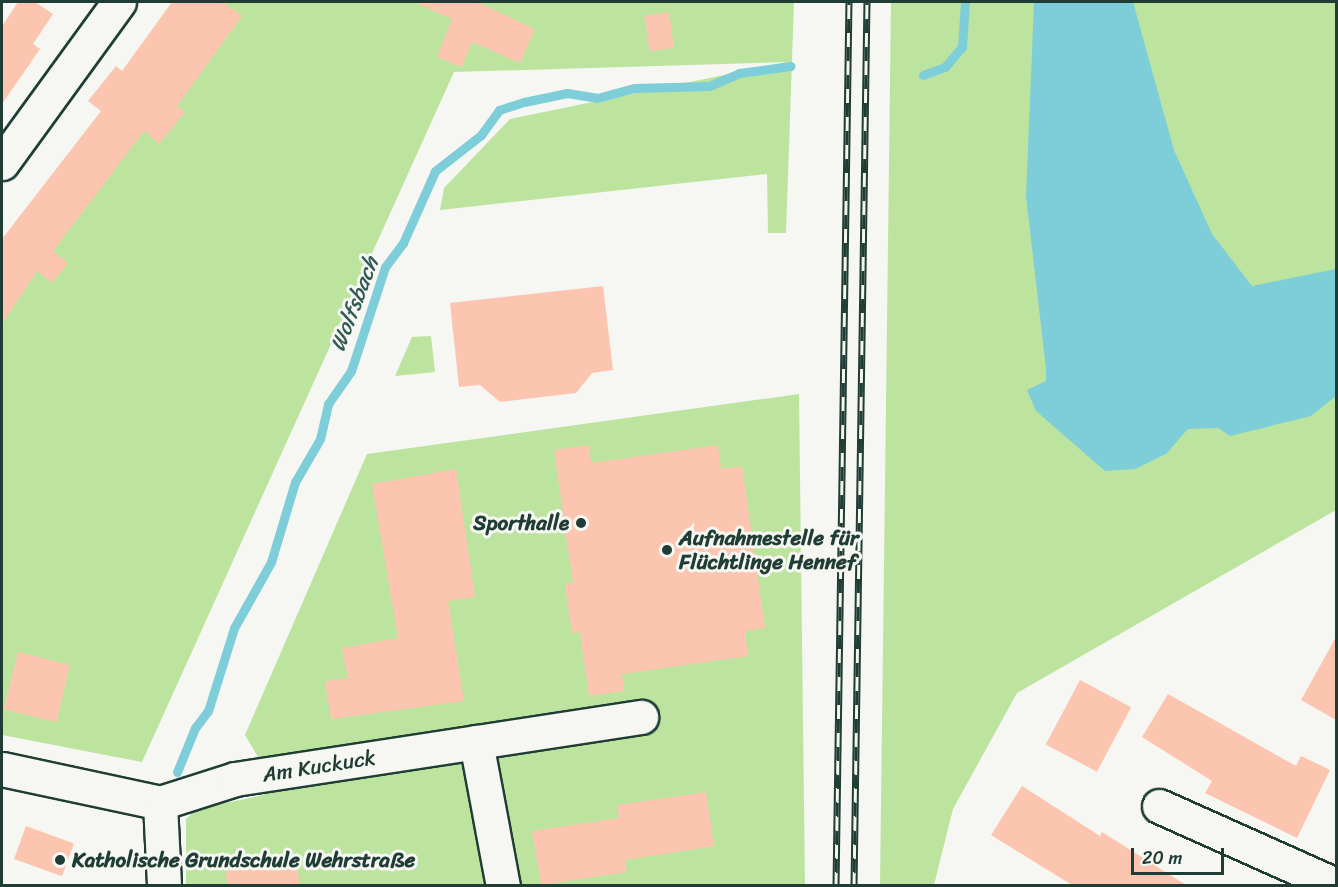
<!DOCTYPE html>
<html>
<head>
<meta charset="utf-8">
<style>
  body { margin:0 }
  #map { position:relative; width:1338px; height:887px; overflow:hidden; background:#f6f6f2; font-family:Sriracha,sans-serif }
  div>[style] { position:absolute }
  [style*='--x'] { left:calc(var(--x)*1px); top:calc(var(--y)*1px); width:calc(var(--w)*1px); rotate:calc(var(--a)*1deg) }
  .green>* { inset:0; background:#bce49f }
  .water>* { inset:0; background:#7eced9 }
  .stream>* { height:9px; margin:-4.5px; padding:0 4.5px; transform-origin:4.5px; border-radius:4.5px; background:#7eced9 }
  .building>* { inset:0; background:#fcc5af; transform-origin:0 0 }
  .roads { filter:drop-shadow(2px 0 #1f3d34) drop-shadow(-2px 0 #1f3d34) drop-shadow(0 2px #1f3d34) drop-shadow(0 -2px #1f3d34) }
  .minor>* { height:33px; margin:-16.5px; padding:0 16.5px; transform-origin:16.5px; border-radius:16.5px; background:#f6f6f2 }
  .major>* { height:33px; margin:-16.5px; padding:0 16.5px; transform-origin:16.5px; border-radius:16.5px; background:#f6f6f2 }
  .rail>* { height:7px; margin-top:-3.5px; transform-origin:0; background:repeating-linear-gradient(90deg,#f6f6f2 0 14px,#1f3d34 0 28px); box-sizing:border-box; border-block:2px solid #1f3d34 }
  .dots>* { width:16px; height:16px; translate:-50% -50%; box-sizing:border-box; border:3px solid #f6f6f2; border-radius:50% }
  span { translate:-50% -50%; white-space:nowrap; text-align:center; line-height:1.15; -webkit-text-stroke:6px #f6f6f2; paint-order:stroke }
  .poi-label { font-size:21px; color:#1f3d34; font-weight:700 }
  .right { translate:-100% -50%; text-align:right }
  .left { translate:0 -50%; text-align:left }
  .street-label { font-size:21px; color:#1f3d34 }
  .water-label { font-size:22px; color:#325a55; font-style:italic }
  .frame { position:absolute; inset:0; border:3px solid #1f3d34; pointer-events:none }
  .scale { position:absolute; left:1131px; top:848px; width:93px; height:27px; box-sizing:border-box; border:3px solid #1f3d34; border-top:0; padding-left:8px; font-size:18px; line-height:21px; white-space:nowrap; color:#1f3d34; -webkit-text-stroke:4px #f6f6f2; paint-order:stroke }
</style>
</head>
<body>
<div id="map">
  <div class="green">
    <i style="clip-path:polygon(203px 2px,794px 2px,786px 233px,768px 233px,767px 174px,440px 210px,444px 188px,510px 119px,787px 62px,454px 72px,142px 762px,2px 735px,2px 280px)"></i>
    <i style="clip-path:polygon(891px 2px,1336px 2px,1336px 510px,1017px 693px,953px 809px,934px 885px,880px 886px)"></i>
    <i style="clip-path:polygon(431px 336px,435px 372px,395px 376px,412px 337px)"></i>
    <i style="clip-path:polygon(799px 394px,805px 885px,186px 885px,186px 819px,197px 809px,264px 795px,258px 757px,245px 735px,367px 454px)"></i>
  </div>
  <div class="water">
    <i style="clip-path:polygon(1034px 2px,1133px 2px,1174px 150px,1212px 234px,1252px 286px,1336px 269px,1336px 396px,1311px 416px,1230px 436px,1218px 428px,1188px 429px,1166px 454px,1135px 469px,1105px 471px,1036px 411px,1027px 390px,1046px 381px,1046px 369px,1026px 196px)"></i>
  </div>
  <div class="stream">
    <i style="--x:923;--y:75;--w:23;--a:-20"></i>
    <i style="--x:945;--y:67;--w:26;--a:-50"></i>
    <i style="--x:962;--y:47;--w:45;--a:-86.2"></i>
    <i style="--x:177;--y:772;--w:48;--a:-67.8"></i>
    <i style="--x:195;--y:728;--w:21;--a:-53"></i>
    <i style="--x:208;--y:711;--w:87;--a:-72.6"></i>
    <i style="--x:234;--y:628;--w:76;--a:-60.7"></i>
    <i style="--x:271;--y:562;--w:84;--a:-73.3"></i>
    <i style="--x:295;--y:482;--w:50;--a:-59.8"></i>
    <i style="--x:320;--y:439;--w:36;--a:-77"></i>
    <i style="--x:328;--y:404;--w:40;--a:-55.1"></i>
    <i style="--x:351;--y:371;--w:109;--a:-71.9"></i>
    <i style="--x:385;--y:267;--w:30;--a:-53"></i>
    <i style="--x:403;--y:243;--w:79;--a:-66"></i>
    <i style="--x:435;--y:171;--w:58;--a:-38"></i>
    <i style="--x:481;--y:135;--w:31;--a:-54"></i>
    <i style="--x:499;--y:110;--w:26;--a:-18"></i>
    <i style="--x:524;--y:102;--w:44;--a:-11.8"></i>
    <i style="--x:567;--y:93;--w:30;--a:9"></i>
    <i style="--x:597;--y:98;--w:39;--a:-15"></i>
    <i style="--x:635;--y:88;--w:74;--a:-1.5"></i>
    <i style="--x:709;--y:86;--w:33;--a:-23"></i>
    <i style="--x:739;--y:73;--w:52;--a:-7.7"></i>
  </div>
  <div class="building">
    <i style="clip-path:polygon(18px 2px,35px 2px,53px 14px,33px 44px,40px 49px,2px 104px,2px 26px)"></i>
    <i style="clip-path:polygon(172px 2px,222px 2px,242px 16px,177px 106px,185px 112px,159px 144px,144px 131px,53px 251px,68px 263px,52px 283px,37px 271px,2px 324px,2px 239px,101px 111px,88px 101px,116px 66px,122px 71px)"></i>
    <i style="clip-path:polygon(414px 2px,477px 2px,535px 29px,520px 63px,472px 42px,462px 67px,437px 57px,452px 19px)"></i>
    <i style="left:669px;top:12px;width:36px;height:25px;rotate:82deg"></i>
    <i style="clip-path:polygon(603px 286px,613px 370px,592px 373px,576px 393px,500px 402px,480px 385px,459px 387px,450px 303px)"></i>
    <i style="clip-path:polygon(589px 445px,591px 463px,718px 445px,721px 469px,742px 466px,765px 628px,745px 631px,748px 656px,622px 674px,624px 691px,589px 696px,580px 632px,572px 633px,565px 584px,573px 583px,554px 450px)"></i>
    <i style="clip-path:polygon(456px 469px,475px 597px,448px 601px,464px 701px,331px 719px,325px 681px,348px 678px,342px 648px,398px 638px,372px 484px)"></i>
    <i style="clip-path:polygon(1336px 637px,1336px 720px,1301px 700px)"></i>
    <i style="left:18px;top:652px;width:54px;height:59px;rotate:14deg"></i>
    <i style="left:1080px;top:680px;width:58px;height:73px;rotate:28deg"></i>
    <i style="clip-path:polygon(1168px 694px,1296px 766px,1301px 756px,1330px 770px,1297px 838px,1205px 793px,1212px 781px,1142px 737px)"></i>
    <i style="clip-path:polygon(1022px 786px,1100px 836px,1102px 832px,1186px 885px,1072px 885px,991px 835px)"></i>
    <i style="clip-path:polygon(706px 792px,714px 846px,625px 860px,627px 872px,541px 885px,532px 831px,619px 818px,617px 805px)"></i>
    <i style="left:26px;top:826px;width:51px;height:35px;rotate:20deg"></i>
    <i style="clip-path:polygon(296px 860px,300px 885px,227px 885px,226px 871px)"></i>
  </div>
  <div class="roads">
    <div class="minor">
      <i style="--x:476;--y:742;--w:147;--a:79.4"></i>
      <i style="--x:2;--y:769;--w:162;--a:12.1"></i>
      <i style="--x:160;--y:803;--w:79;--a:-17.7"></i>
      <i style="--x:235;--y:779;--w:411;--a:-8.7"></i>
      <i style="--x:160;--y:803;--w:83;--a:87.2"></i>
      <i style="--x:1159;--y:806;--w:194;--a:24.1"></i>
    </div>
    <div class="major">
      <i style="--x:2;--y:163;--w:199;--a:-54"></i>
    </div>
  </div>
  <div class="rail">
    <i style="--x:836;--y:886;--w:884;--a:-89.16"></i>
    <i style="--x:854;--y:886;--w:884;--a:-89.16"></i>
  </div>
  <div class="dots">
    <i style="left:581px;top:523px;background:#1f3d34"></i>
    <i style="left:667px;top:550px;background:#1f3d34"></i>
    <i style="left:60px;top:860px;background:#1f3d34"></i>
  </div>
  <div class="poi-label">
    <span class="right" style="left:569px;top:523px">Sporthalle</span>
    <span class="left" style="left:679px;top:550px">Aufnahmestelle für<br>Flüchtlinge Hennef</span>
    <span class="left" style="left:72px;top:860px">Katholische Grundschule Wehrstraße</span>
  </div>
  <div class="street-label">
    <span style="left:319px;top:766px;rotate:-9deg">Am Kuckuck</span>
  </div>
  <div class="water-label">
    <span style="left:354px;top:304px;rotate:-69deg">Wolfsbach</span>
  </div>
  <div class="frame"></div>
  <div class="scale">20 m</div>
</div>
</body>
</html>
